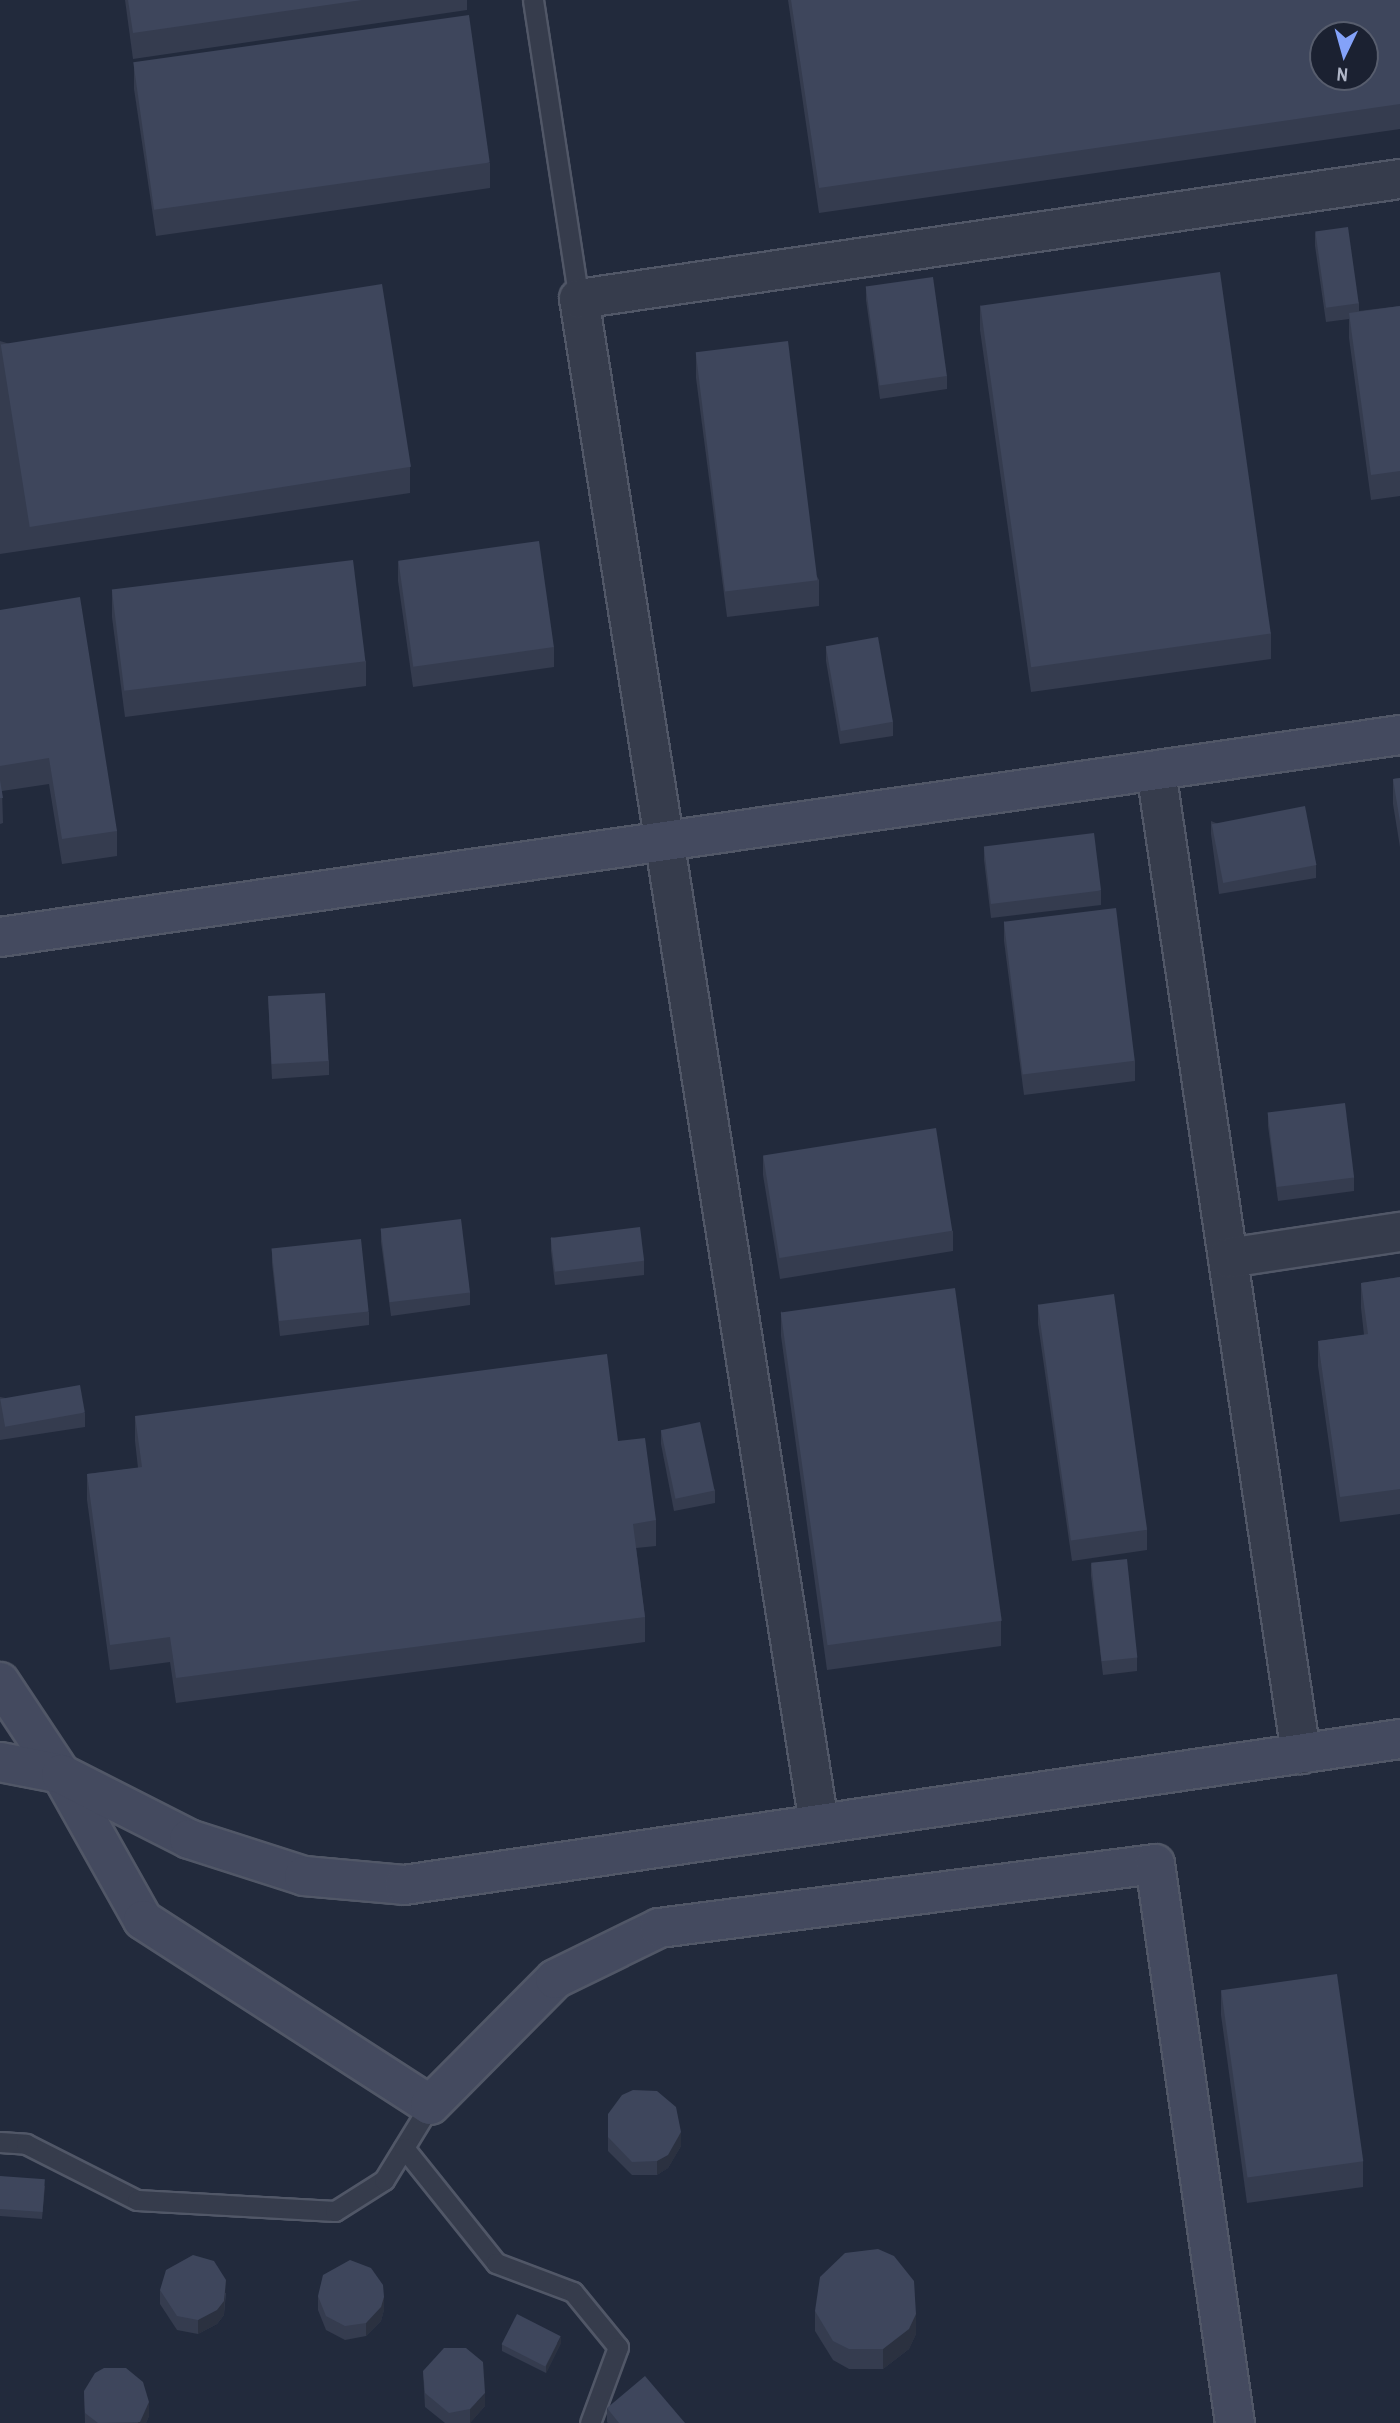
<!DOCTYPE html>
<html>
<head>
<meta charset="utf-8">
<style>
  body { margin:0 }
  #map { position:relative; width:1400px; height:2423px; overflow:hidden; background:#222a3c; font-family:"Archivo Narrow",sans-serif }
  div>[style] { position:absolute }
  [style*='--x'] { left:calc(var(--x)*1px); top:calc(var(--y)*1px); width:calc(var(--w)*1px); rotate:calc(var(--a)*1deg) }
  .roads { filter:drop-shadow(2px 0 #515767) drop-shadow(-2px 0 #515767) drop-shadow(0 2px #515767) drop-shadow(0 -2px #515767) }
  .lane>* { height:19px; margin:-9.5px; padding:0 9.5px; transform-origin:9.5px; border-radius:9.5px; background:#363c4c }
  .street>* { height:38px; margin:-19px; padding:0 19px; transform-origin:19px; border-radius:19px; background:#363c4c }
  .secondary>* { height:38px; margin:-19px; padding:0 19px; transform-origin:19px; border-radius:19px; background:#444a5f }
  .wall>* { inset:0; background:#353c4f }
  .shaded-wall>* { inset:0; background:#2b3140 }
  .building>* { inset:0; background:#3e465c; transform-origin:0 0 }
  span { translate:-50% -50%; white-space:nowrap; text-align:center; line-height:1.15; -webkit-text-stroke:5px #1b2131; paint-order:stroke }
  .north { position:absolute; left:1309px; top:21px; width:70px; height:70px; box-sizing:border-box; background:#1b2131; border:2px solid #575d6d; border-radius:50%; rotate:185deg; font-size:19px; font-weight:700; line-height:28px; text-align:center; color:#b1b7c8 }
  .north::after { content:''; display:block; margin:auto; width:24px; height:32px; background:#84a2f9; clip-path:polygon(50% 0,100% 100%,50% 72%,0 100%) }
</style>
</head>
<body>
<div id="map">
  <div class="roads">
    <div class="lane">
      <i style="--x:533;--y:0;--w:303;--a:81.3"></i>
      <i style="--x:0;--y:2142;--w:26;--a:4"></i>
      <i style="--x:26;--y:2144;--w:124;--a:26.8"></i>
      <i style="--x:137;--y:2200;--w:198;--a:3.2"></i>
      <i style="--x:335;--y:2211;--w:58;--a:-32.3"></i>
      <i style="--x:384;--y:2180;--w:88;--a:-58.5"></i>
      <i style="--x:404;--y:2148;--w:147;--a:51.3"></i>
      <i style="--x:496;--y:2263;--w:82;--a:20.6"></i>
      <i style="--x:573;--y:2292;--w:71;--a:50.7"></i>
      <i style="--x:618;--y:2347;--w:81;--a:110.2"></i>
    </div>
    <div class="street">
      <i style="--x:1156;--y:771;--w:994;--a:81.61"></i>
      <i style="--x:1228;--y:1258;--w:174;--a:-8.6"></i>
      <i style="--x:819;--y:1824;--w:1544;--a:-98.94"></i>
      <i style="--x:579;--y:299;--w:830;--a:-8.32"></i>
    </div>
    <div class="secondary">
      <i style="--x:0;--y:937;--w:1414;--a:-8.21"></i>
      <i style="--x:0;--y:1682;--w:110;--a:56.5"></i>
      <i style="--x:61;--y:1774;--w:167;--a:60.7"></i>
      <i style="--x:143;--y:1920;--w:341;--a:32.8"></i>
      <i style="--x:430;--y:2105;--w:177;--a:-45.2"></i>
      <i style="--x:555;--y:1979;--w:116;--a:-26.1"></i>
      <i style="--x:659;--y:1928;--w:500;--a:-7.35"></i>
      <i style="--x:1155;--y:1864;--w:565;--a:81.86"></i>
      <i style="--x:0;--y:1762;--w:62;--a:11.1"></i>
      <i style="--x:61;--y:1774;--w:144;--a:26.9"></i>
      <i style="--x:189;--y:1839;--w:121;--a:17.8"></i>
      <i style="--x:304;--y:1876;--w:100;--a:5.1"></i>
      <i style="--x:404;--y:1885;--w:1007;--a:-8.34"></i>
    </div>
  </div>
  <div class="wall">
    <i style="clip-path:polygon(125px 0,467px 0,467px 10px,133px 59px)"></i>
    <i style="clip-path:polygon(788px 0,1400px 0,1400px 129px,819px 213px)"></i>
    <i style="clip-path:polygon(134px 64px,490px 163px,490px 188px,156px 236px,134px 89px)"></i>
    <i style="clip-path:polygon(1315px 232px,1359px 303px,1359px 311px,1400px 306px,1400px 496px,1371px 500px,1349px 338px,1349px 319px,1326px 322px,1315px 246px)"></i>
    <i style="clip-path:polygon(866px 286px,947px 376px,947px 389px,880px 399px,866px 300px)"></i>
    <i style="clip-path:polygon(980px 305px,1271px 633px,1271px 659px,1031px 692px,980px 330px)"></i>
    <i style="clip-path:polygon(0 341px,410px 467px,410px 493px,0 554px)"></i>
    <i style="clip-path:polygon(696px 353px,819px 580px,819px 606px,727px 617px,696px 378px)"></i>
    <i style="clip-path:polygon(398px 561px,554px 647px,554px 667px,413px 687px,398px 581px)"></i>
    <i style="clip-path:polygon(112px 592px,366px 661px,366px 686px,125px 717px,112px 617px)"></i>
    <i style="clip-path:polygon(0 610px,117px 831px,117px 856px,62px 864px,49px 784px,2px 791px,3px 823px,0 824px)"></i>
    <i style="clip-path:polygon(826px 647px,893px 722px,893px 736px,840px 744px,826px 661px)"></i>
    <i style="clip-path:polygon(1400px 778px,1400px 847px,1393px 804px,1393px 779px)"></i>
    <i style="clip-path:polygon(1211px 821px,1316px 865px,1316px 878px,1219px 894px,1211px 834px)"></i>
    <i style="clip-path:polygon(984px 847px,1101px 891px,1101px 905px,991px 918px,984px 860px)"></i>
    <i style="clip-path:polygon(1004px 921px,1135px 1061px,1135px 1081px,1024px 1095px,1004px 941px)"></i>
    <i style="clip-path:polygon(268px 996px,329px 1061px,329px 1075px,272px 1079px)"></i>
    <i style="clip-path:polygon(1268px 1113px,1354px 1177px,1354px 1191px,1278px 1201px,1268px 1126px)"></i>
    <i style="clip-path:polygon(763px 1156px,953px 1231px,953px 1251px,780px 1279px,763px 1175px)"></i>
    <i style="clip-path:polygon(381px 1228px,470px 1292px,470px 1305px,391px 1316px,381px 1242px)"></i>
    <i style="clip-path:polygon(551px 1237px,644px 1261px,644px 1275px,555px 1285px,551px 1251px)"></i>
    <i style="clip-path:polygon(272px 1249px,369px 1312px,369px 1325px,280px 1336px,272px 1263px)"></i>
    <i style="clip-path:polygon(1400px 1277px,1400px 1514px,1340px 1522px,1318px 1366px,1318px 1341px,1364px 1335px,1361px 1308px,1361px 1283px)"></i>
    <i style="clip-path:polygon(1038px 1304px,1147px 1530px,1147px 1550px,1072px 1561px,1038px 1324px)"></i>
    <i style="clip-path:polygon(781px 1311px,1001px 1621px,1001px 1646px,827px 1670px,781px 1336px)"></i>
    <i style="clip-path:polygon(0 1397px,85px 1413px,85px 1427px,0 1440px)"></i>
    <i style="clip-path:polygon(135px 1416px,618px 1441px,656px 1520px,656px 1546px,636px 1548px,645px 1617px,645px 1642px,176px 1703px,170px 1662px,110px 1670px,87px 1500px,87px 1474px,138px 1468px,135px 1441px)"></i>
    <i style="clip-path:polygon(661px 1430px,715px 1490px,715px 1503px,674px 1511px,661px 1444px)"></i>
    <i style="clip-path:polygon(1091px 1563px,1137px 1657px,1137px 1671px,1103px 1675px,1091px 1576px)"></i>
    <i style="clip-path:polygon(1221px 1990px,1363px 2161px,1363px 2187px,1247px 2203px,1221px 2015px)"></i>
    <i style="clip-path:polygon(608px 2114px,681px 2146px,668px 2168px,657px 2175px,632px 2175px,608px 2151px)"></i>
    <i style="clip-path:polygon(0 2176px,45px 2186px,42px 2219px,0 2216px)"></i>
    <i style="clip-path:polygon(160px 2290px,226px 2293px,224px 2315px,217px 2324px,198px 2334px,177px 2330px,160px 2304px)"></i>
    <i style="clip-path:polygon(318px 2296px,384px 2310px,381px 2321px,366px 2336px,345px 2340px,326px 2330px,318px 2310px)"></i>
    <i style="clip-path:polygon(815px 2311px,916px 2334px,909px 2349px,883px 2369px,849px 2369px,833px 2360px,815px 2331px)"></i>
    <i style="clip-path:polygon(561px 2343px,546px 2373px,502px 2351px,502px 2344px)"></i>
    <i style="clip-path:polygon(423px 2371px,485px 2406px,470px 2423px,445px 2423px,425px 2407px)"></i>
    <i style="clip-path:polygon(84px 2391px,149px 2416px,146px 2423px,85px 2423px)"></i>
    <i style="clip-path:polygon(607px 2408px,685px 2423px,608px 2423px,607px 2422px)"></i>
  </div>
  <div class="shaded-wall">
    <i style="clip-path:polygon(681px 2132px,681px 2146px,668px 2168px,657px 2175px,657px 2161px)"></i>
    <i style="clip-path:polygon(226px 2280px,224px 2315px,217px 2324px,198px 2334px,198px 2320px)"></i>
    <i style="clip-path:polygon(384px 2297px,384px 2310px,381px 2321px,366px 2336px,366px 2323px)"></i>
    <i style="clip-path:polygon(916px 2314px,916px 2334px,909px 2349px,883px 2369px,883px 2349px)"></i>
    <i style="clip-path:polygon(561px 2336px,561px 2343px,546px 2373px,546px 2366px)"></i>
    <i style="clip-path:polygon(485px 2393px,485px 2406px,470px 2423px,470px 2409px)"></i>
    <i style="clip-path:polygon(149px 2402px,149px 2416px,146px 2423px,138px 2423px)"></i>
  </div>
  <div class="building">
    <i style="clip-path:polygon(128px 0,362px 0,133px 33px)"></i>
    <i style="clip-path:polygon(evenodd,791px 0,1400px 0,1400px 104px,819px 188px,791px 0,1323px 35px,1365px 35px,1365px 77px,1323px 77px,1323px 35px)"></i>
    <i style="left:469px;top:15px;width:149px;height:339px;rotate:82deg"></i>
    <i style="left:1348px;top:227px;width:77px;height:33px;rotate:82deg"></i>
    <i style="left:1220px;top:272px;width:365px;height:242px;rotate:82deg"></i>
    <i style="left:933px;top:277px;width:100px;height:68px;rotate:82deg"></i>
    <i style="left:382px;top:284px;width:185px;height:386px;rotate:81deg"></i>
    <i style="clip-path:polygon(1400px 306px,1400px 471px,1371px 475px,1349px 313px)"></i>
    <i style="left:788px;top:341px;width:241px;height:93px;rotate:83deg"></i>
    <i style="left:539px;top:541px;width:107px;height:142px;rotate:82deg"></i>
    <i style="left:353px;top:560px;width:102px;height:243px;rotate:83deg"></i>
    <i style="clip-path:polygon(80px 597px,117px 831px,62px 839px,49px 758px,0 766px,0 610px)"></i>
    <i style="left:878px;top:637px;width:86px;height:53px;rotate:80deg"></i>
    <i style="clip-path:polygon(1400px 778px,1400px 822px,1393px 779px)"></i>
    <i style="clip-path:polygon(0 780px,3px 798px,0 798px)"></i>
    <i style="left:1305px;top:806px;width:60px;height:95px;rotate:79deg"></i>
    <i style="left:1094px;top:833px;width:58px;height:111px;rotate:83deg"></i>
    <i style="left:1116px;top:908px;width:154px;height:113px;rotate:83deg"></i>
    <i style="left:325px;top:993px;width:68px;height:57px;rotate:87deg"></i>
    <i style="left:1345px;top:1103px;width:75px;height:78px;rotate:83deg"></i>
    <i style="left:936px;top:1128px;width:104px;height:175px;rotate:81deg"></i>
    <i style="left:461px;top:1219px;width:74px;height:81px;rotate:83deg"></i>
    <i style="left:640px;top:1227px;width:34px;height:90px;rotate:83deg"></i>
    <i style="left:361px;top:1239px;width:73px;height:90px;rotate:84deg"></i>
    <i style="clip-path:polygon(1400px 1277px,1400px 1489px,1340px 1497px,1318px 1341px,1368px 1334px,1361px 1283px)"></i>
    <i style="left:955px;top:1288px;width:336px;height:176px;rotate:82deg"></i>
    <i style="left:1114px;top:1294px;width:238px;height:77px;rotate:82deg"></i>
    <i style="clip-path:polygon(607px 1354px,618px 1441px,645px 1438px,656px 1520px,633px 1524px,645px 1617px,176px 1678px,170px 1637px,110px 1645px,87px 1474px,142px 1467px,135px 1416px)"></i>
    <i style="left:80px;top:1385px;width:28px;height:81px;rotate:80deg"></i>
    <i style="left:700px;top:1422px;width:70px;height:40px;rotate:78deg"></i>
    <i style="left:1127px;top:1559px;width:99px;height:36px;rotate:84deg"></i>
    <i style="left:1337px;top:1974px;width:189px;height:117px;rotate:82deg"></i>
    <i style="clip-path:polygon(633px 2090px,657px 2091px,676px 2107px,681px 2132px,668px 2155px,657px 2161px,632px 2162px,608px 2137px,608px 2114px,622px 2095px)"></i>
    <i style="left:0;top:2176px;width:45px;height:33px;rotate:4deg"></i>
    <i style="clip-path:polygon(878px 2249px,894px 2256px,914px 2281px,916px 2314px,909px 2329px,883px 2349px,849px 2349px,833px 2341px,815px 2311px,820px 2277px,845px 2253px)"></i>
    <i style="clip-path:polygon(193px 2255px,214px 2261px,226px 2280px,224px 2301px,217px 2310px,198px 2320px,177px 2316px,160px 2290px,166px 2270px)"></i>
    <i style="clip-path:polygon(350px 2260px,371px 2268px,383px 2285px,384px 2297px,381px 2307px,366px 2323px,345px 2326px,326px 2316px,318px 2296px,323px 2275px)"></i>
    <i style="left:517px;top:2314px;width:49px;height:34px;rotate:27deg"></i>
    <i style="clip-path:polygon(444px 2348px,466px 2348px,483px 2362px,485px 2393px,470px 2409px,449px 2413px,425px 2393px,423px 2371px)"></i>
    <i style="clip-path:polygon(104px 2368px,126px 2368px,143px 2382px,149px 2402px,140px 2422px,98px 2423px,85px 2413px,84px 2391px,95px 2373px)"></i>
    <i style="clip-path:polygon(645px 2376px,685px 2423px,619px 2423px,607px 2408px)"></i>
  </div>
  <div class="north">N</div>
</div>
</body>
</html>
